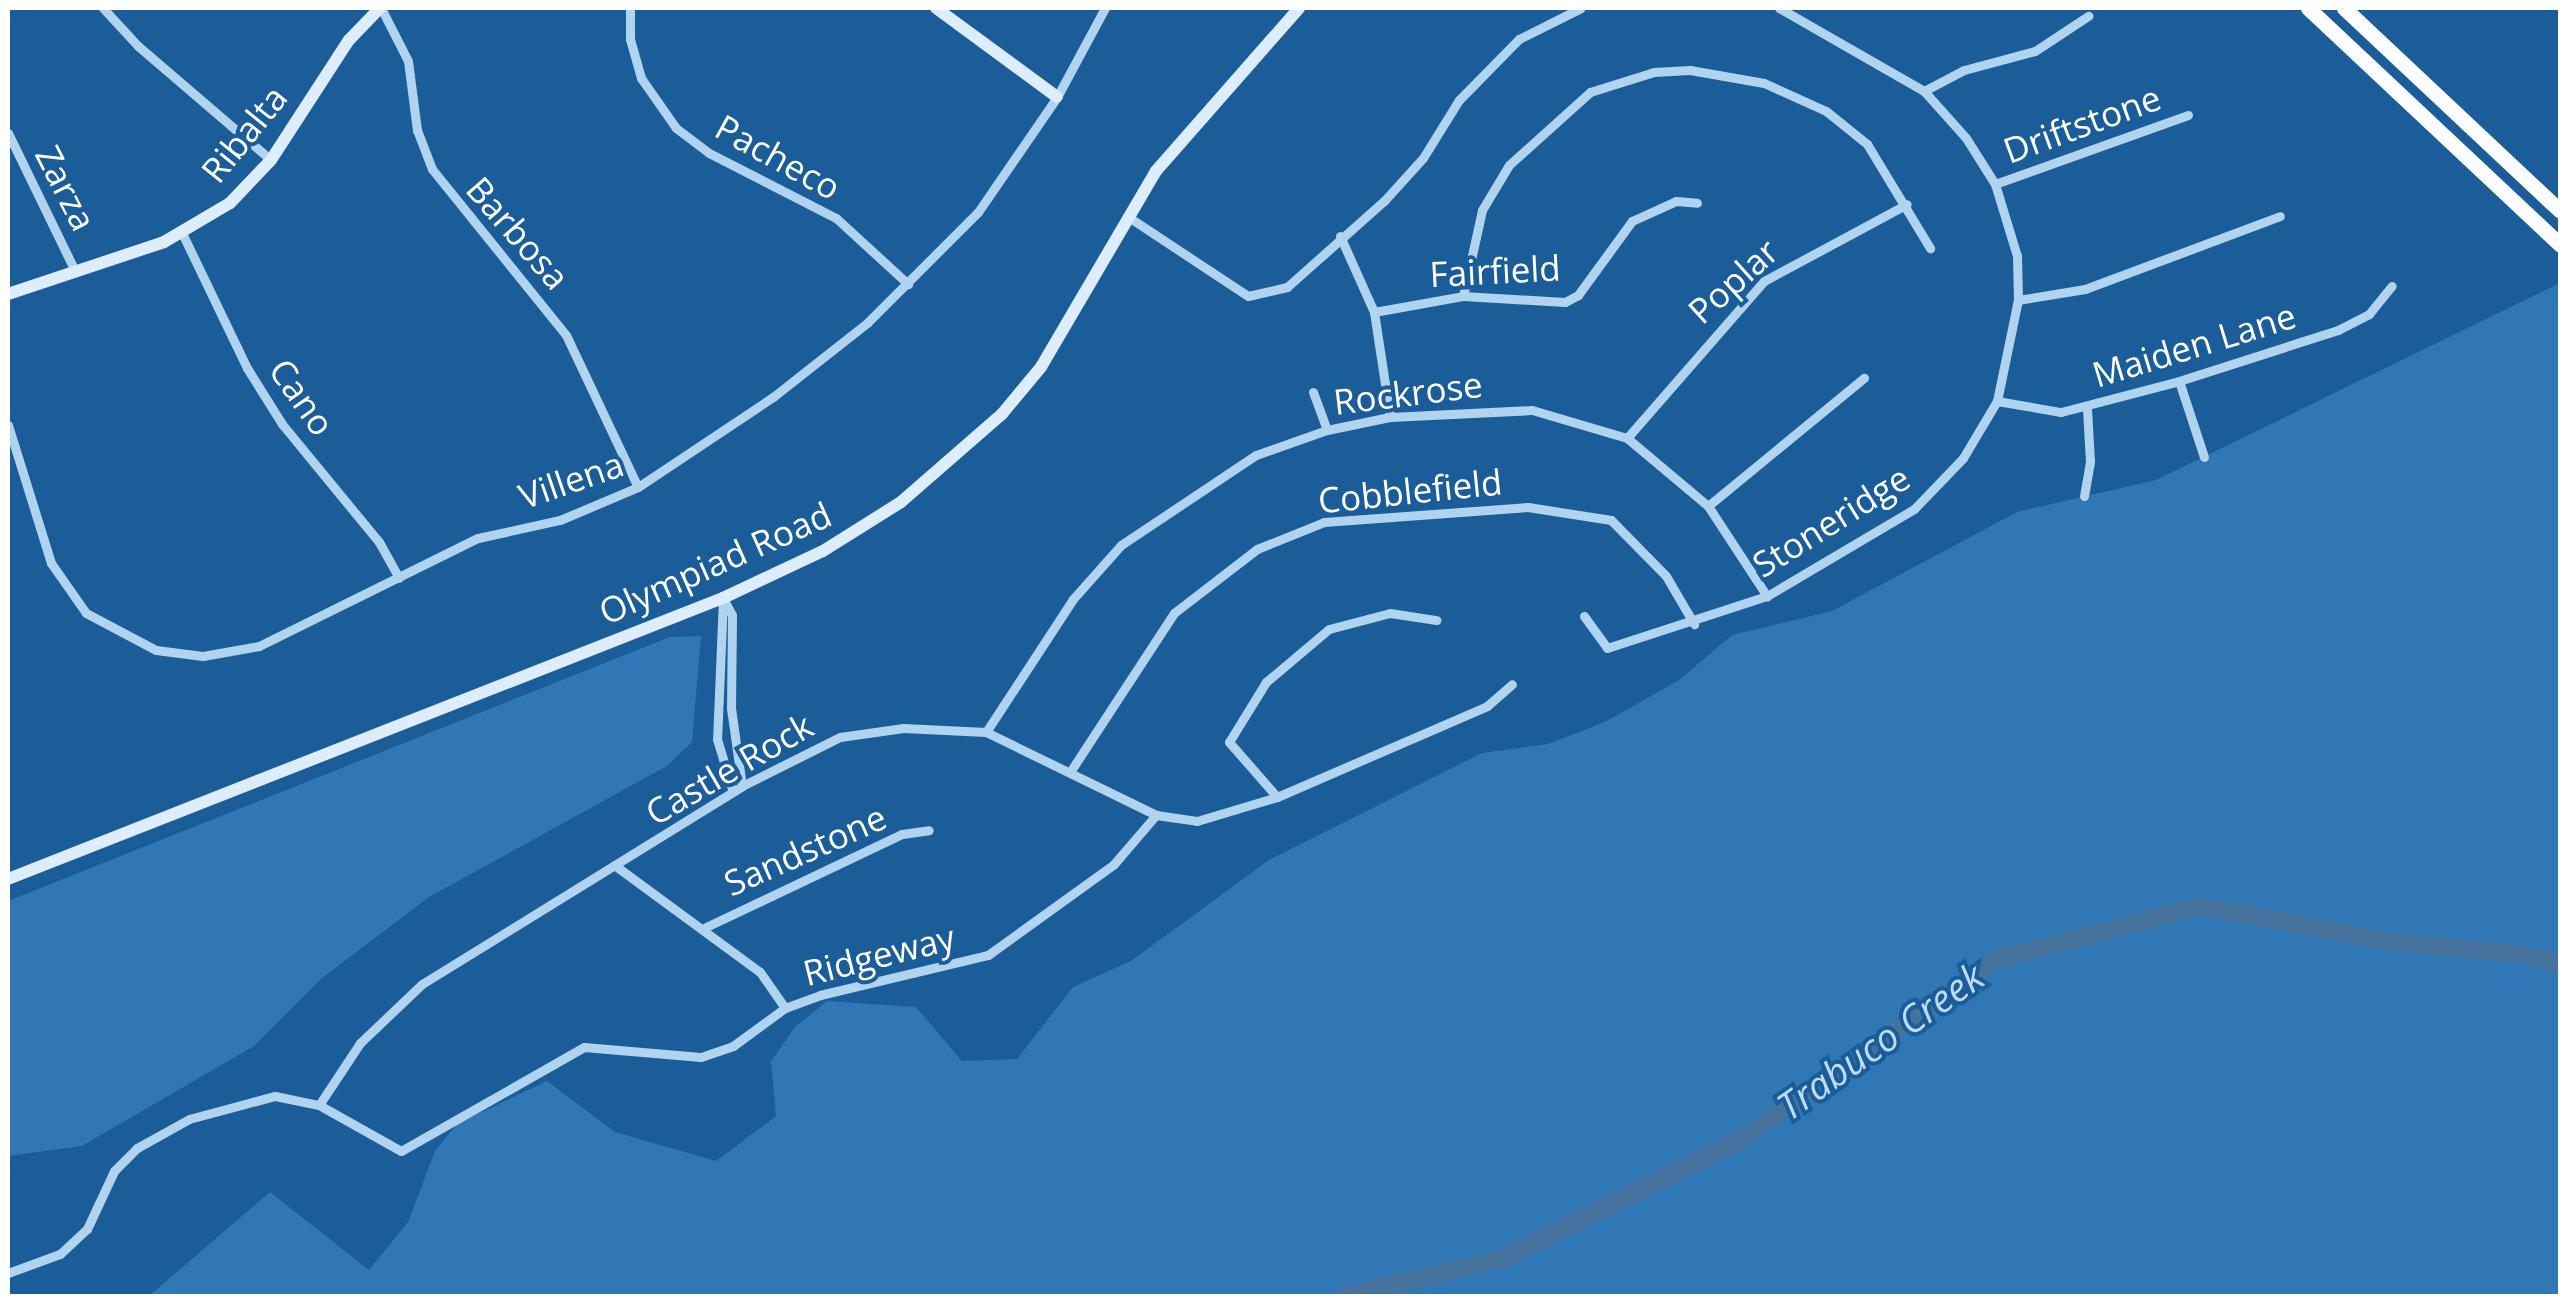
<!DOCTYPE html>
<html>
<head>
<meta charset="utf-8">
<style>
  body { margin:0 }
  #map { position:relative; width:2568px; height:1304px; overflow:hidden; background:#1b5d98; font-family:"Open Sans",sans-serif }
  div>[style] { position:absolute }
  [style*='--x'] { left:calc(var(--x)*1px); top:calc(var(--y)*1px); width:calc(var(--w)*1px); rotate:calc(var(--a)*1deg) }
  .green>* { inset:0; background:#2f77b5 }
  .river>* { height:18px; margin:-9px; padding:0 9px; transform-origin:9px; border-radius:9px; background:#45739d }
  .street>* { height:9px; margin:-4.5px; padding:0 4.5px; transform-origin:4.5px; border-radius:4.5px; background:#b0d3f0 }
  .secondary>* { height:12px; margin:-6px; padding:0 6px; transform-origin:6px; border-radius:6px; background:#deedfb }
  .primary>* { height:15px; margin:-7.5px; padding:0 7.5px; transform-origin:7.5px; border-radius:7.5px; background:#fafcff }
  span { translate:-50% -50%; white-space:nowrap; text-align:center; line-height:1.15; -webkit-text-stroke:8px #1b5d98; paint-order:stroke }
  .street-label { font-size:35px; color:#fff }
  .water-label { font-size:38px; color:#bddcf7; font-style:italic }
  .frame { position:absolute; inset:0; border:10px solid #fff; pointer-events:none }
</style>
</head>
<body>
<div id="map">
  <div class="green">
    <i style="clip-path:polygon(2560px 283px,2560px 1296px,149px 1296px,270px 1192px,369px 1270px,408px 1222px,435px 1151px,457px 1124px,547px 1081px,615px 1132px,716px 1161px,776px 1116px,771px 1061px,795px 1027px,827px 1001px,916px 1007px,962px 1061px,1017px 1059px,1073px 987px,1131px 961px,1269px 860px,1482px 753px,1548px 744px,1605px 722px,1679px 680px,1732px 635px,1832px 611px,2017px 512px,2156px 480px)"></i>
    <i style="clip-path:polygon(701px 636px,692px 742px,667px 766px,429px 897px,321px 979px,254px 1046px,82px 1146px,8px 1156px,8px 901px,670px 637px)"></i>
  </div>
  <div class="river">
    <i style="--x:1345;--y:1296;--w:160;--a:-13.3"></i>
    <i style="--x:1501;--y:1259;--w:267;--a:-26.5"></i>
    <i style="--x:1740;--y:1140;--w:312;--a:-35.2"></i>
    <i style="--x:1995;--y:960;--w:213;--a:-14.7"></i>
    <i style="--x:2201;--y:906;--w:186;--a:10.8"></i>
    <i style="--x:2384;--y:941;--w:144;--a:5.6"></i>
    <i style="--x:2527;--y:955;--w:34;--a:15"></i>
  </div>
  <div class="street">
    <i style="--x:103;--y:8;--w:52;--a:47.4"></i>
    <i style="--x:138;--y:46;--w:175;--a:40.6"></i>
    <i style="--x:381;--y:8;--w:59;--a:63"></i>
    <i style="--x:408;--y:61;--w:70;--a:82.6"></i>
    <i style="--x:417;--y:130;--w:42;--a:69"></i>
    <i style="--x:432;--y:169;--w:213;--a:51.1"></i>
    <i style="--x:566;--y:335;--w:168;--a:64.7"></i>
    <i style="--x:630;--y:8;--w:31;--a:90"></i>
    <i style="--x:630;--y:39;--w:41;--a:74.2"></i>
    <i style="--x:641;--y:78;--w:61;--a:55"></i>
    <i style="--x:676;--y:128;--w:41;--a:37.1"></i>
    <i style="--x:709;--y:153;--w:143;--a:27.1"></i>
    <i style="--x:836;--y:218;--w:98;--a:42.5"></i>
    <i style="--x:1924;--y:91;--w:45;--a:-27.7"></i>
    <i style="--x:1964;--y:70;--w:73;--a:-15"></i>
    <i style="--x:2035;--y:51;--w:64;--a:-33.4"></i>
    <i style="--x:8;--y:133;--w:151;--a:64.1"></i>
    <i style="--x:1995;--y:184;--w:205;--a:-19.7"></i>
    <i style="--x:1130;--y:218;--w:141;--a:33.5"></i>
    <i style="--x:1248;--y:296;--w:40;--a:-13"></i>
    <i style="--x:1287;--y:287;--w:130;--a:-41.6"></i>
    <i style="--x:1384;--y:201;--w:58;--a:-47.8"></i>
    <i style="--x:1423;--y:158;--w:68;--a:-58.2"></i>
    <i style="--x:1459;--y:100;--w:86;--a:-45.5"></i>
    <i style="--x:1519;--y:39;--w:69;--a:-26.6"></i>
    <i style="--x:182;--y:233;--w:150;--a:64.3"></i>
    <i style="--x:247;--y:368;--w:66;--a:58"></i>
    <i style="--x:282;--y:424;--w:153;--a:50.6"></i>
    <i style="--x:379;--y:542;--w:41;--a:60.9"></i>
    <i style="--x:1340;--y:236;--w:83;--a:65.9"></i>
    <i style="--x:1374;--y:312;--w:106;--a:81.3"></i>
    <i style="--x:1463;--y:296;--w:88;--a:-77.5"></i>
    <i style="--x:1482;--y:210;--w:52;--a:-59"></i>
    <i style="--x:1509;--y:165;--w:109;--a:-42"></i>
    <i style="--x:1590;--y:92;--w:67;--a:-17.4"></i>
    <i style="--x:1654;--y:72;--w:36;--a:-3"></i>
    <i style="--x:1690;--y:70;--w:75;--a:10"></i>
    <i style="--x:1764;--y:83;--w:68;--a:24.3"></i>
    <i style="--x:1826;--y:111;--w:53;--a:38.8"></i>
    <i style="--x:1867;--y:144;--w:122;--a:58.8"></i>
    <i style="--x:2018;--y:300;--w:68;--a:-9.3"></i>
    <i style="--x:2085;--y:289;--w:208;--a:-20.5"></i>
    <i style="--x:1374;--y:312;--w:90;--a:-10.2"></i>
    <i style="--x:1463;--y:296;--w:102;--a:3.4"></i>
    <i style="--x:1565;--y:302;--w:15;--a:-28"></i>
    <i style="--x:1578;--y:295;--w:92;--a:-53.9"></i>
    <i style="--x:1632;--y:221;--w:48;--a:-24.4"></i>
    <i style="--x:1676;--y:201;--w:21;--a:5"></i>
    <i style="--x:2179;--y:381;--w:80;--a:71.8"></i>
    <i style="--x:1313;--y:392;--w:40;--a:69.8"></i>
    <i style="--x:1997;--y:401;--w:65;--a:9.8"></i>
    <i style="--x:2061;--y:412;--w:122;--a:-14.7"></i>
    <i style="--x:2179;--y:381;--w:167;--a:-17.8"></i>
    <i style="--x:2338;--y:330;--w:35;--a:-27"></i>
    <i style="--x:2369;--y:314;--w:36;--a:-51"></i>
    <i style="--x:8;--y:425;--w:145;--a:72.7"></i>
    <i style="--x:51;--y:563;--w:61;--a:55"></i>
    <i style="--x:86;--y:613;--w:79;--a:27.9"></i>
    <i style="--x:156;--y:650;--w:47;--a:7.3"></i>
    <i style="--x:203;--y:656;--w:57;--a:-10.1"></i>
    <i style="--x:259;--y:646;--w:244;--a:-26.3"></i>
    <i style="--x:478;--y:538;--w:84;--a:-12.4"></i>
    <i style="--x:560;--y:520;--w:85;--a:-22.9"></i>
    <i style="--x:638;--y:487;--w:162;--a:-33.7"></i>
    <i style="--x:773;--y:397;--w:120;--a:-38.2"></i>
    <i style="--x:867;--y:323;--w:157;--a:-45"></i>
    <i style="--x:978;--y:212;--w:140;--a:-55.5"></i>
    <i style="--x:1057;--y:97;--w:101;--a:-61.7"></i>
    <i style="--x:1627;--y:438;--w:208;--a:-48.9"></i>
    <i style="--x:1764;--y:281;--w:162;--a:-28.3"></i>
    <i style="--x:2084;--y:496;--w:35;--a:-80"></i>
    <i style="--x:2090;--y:462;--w:54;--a:-93.2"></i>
    <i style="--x:1708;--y:506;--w:202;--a:-39.4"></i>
    <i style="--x:723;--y:598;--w:141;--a:92.4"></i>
    <i style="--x:717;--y:739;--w:55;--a:73.2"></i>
    <i style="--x:723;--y:598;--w:19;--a:62"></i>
    <i style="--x:732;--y:615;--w:93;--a:90.6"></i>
    <i style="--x:731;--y:708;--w:79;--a:82"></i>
    <i style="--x:1584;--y:616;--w:39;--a:54"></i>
    <i style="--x:1607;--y:648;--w:168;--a:-18"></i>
    <i style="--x:1767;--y:596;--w:171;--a:-30.6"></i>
    <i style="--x:1914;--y:509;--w:71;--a:-46.1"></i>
    <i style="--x:1963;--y:458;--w:66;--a:-59.2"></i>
    <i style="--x:1997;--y:401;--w:103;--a:-78.3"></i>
    <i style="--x:2018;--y:300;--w:44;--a:-91.3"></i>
    <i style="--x:2017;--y:256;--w:75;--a:-107"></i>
    <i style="--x:1995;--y:184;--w:54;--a:-122.2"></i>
    <i style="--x:1966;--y:138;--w:63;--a:-131.8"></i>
    <i style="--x:1924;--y:91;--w:167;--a:-150.2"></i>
    <i style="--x:986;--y:732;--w:159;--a:-56.8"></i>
    <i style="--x:1073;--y:599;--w:72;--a:-48.4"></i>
    <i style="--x:1121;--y:545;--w:162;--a:-33.7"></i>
    <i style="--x:1256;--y:455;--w:75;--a:-19.4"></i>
    <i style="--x:1327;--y:430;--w:64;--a:-11.7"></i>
    <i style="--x:1390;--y:417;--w:142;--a:-2.8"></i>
    <i style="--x:1532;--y:410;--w:99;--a:16.4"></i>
    <i style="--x:1627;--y:438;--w:106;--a:40"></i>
    <i style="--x:1708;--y:506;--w:108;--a:56.8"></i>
    <i style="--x:1070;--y:772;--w:190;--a:-56.8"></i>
    <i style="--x:1174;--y:613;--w:105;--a:-37.6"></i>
    <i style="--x:1257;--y:549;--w:72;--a:-21.9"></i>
    <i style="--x:1324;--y:522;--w:205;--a:-4.2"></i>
    <i style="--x:1528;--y:507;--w:84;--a:8.9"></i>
    <i style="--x:1611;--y:520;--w:78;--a:45.5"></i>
    <i style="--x:1666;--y:576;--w:56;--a:59.7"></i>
    <i style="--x:1277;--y:797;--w:73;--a:-131.1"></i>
    <i style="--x:1229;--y:742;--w:70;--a:-58.3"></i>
    <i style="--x:1266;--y:682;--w:82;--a:-40.1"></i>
    <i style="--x:1329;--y:629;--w:63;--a:-14.7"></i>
    <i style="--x:1390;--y:613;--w:47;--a:8.7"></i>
    <i style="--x:617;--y:867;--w:177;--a:36.3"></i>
    <i style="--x:760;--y:972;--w:44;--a:55.2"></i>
    <i style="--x:706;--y:927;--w:217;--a:-25.4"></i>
    <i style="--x:902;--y:834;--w:27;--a:-8"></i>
    <i style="--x:319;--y:1105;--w:74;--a:-56.5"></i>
    <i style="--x:360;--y:1043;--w:86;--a:-43.6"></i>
    <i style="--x:422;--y:984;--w:376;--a:-31.7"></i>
    <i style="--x:742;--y:786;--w:110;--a:-26.6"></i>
    <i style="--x:840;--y:737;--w:64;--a:-8.1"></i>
    <i style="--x:903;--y:728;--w:83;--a:2.8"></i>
    <i style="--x:986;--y:732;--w:189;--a:26"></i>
    <i style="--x:1156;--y:815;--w:41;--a:8.3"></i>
    <i style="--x:1197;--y:821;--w:84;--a:-16.7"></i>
    <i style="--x:1277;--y:797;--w:229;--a:-23.4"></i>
    <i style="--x:1487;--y:706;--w:33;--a:-41"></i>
    <i style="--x:8;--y:1273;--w:55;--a:-20.1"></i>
    <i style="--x:60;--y:1254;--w:37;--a:-43"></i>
    <i style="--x:87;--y:1229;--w:64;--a:-65"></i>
    <i style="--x:114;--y:1171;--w:33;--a:-45"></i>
    <i style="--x:137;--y:1148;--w:60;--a:-29.1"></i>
    <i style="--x:189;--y:1119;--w:89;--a:-15"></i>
    <i style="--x:275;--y:1096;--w:45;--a:11.6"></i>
    <i style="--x:319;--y:1105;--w:94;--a:29.3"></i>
    <i style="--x:401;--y:1151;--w:210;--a:-29.6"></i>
    <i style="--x:584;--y:1047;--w:117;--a:4.9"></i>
    <i style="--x:701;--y:1057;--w:34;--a:-19"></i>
    <i style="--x:733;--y:1046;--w:64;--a:-36.2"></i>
    <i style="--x:785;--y:1008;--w:37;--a:-20"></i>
    <i style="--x:820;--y:995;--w:173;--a:-13.4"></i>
    <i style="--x:988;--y:955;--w:155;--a:-35.8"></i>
    <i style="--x:1114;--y:864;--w:65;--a:-49.4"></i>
  </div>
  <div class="secondary">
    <i style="--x:936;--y:8;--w:150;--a:36.3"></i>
    <i style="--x:8;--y:294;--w:164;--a:-18.4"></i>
    <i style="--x:164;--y:242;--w:77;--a:-30.6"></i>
    <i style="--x:230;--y:203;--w:59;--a:-46.4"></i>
    <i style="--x:271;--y:160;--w:143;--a:-57"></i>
    <i style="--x:349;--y:40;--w:45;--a:-45.9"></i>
    <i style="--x:8;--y:879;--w:768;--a:-21.46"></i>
    <i style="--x:723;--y:598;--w:110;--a:-25.2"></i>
    <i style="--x:823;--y:551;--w:92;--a:-32.1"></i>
    <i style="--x:901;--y:502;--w:134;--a:-41.1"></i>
    <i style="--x:1002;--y:414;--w:61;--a:-50.3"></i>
    <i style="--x:1041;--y:367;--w:227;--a:-59.6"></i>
    <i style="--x:1156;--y:171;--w:217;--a:-48.7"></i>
  </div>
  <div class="primary">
    <i style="--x:2308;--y:8;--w:346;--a:43.2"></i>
    <i style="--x:2344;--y:8;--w:296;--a:43.2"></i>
  </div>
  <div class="street-label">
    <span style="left:2082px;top:124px;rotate:-20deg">Driftstone</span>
    <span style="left:244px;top:134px;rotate:-51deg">Ribalta</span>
    <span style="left:778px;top:157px;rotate:29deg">Pacheco</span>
    <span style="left:66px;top:188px;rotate:63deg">Zarza</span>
    <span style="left:518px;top:233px;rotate:49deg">Barbosa</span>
    <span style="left:1495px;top:271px;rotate:-3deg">Fairfield</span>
    <span style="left:1733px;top:281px;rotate:-42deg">Poplar</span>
    <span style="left:2194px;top:345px;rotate:-17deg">Maiden Lane</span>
    <span style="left:1408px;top:393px;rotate:-7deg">Rockrose</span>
    <span style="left:302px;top:397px;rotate:55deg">Cano</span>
    <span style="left:571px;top:480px;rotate:-19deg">Villena</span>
    <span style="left:1410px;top:491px;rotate:-6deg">Cobblefield</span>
    <span style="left:1831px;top:521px;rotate:-32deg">Stoneridge</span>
    <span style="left:715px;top:563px;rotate:-24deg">Olympiad Road</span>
    <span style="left:729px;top:769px;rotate:-30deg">Castle Rock</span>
    <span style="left:805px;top:850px;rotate:-24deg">Sandstone</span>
    <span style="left:879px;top:955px;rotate:-14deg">Ridgeway</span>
  </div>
  <div class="water-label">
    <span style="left:1880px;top:1041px;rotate:-35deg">Trabuco Creek</span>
  </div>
  <div class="frame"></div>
</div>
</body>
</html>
